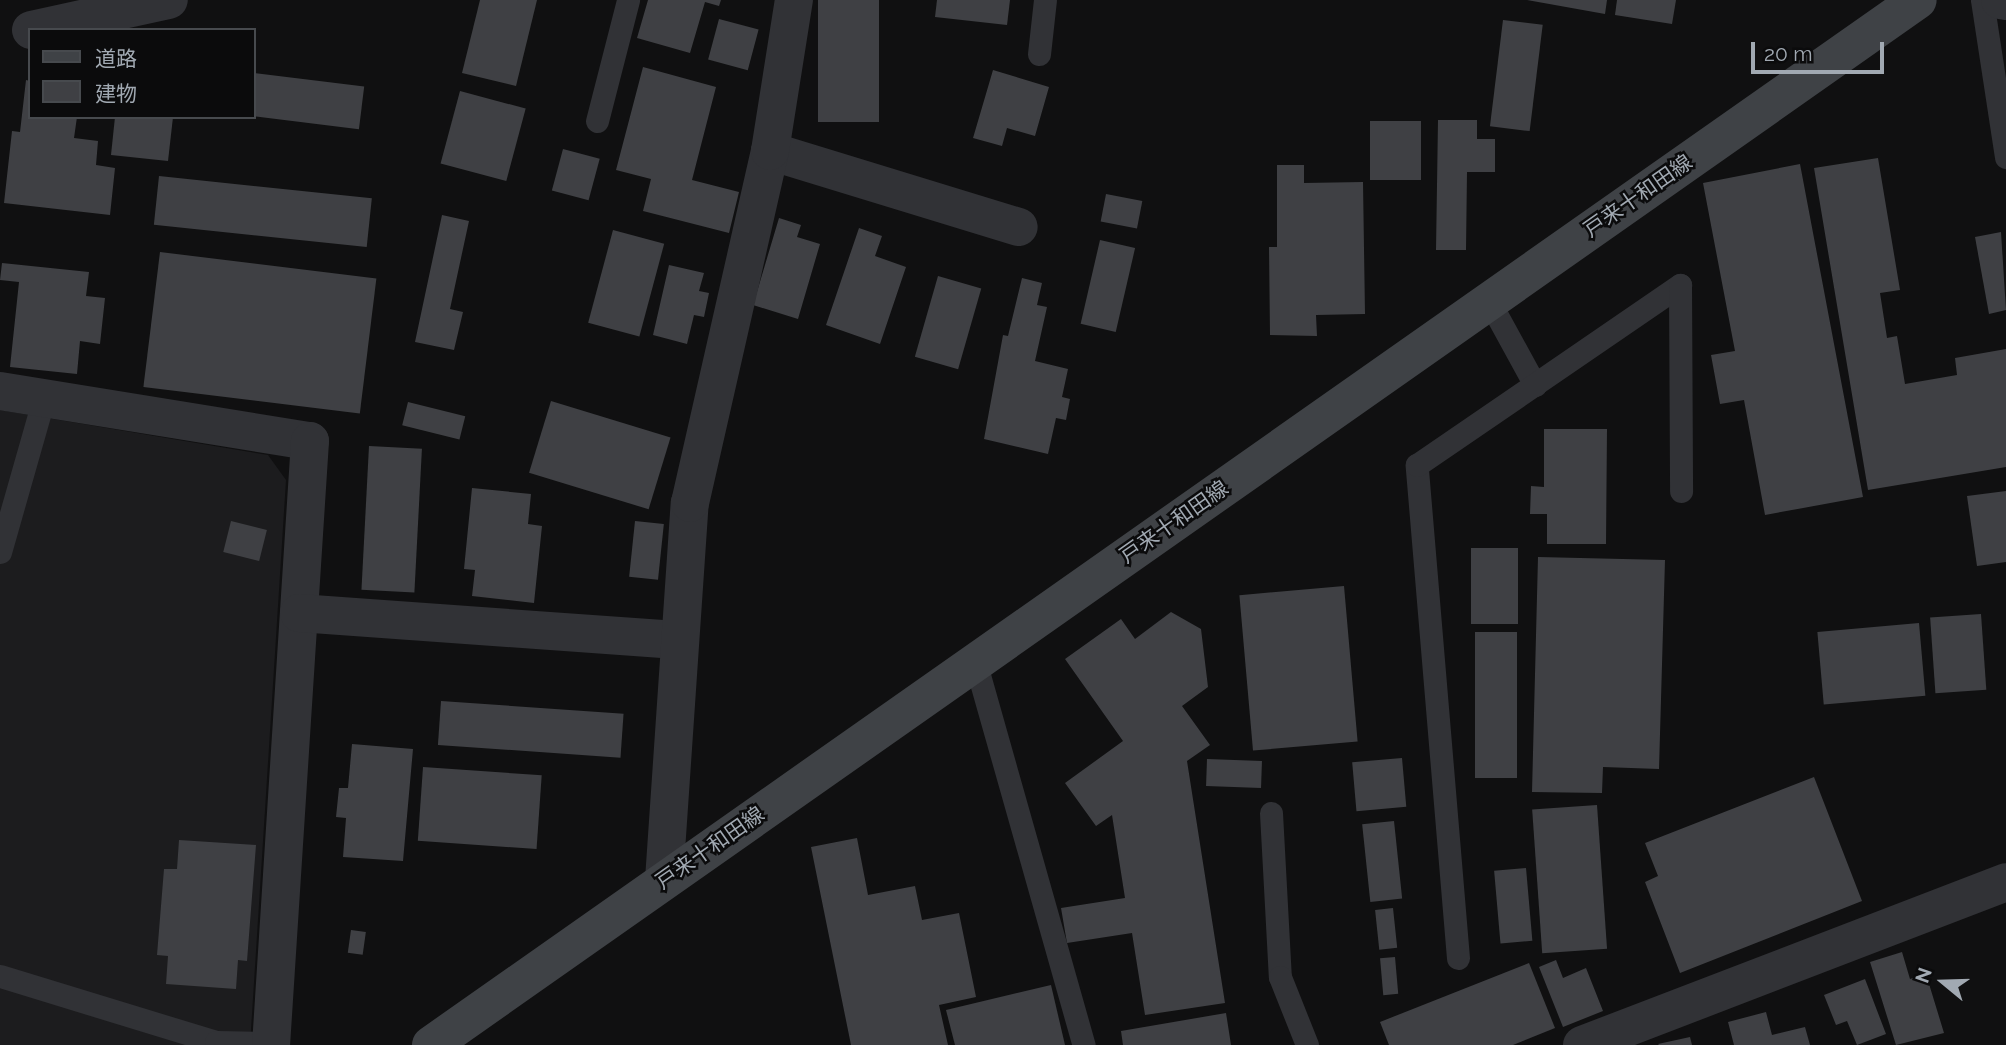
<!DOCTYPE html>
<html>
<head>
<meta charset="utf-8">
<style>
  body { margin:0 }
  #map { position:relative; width:2006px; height:1045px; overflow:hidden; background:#101011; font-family:Raleway,"Noto Sans JP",sans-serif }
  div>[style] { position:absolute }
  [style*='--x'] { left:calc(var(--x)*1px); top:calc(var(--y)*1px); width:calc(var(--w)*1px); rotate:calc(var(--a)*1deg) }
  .built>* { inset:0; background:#1c1c1e }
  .building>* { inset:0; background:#3f4044; transform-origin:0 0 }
  .service>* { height:23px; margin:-11.5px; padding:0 11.5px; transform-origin:11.5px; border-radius:11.5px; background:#313236 }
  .minor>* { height:38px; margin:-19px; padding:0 19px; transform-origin:19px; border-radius:19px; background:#313236 }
  .tertiary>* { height:38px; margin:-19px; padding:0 19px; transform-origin:19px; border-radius:19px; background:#313236 }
  .secondary>* { height:38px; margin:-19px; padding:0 19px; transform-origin:19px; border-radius:19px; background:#3f4246 }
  span { translate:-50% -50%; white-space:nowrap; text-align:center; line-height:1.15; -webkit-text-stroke:5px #0b0b0c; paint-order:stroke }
  .street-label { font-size:21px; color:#a1a9b2 }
  .legend { position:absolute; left:28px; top:28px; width:228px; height:91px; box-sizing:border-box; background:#0b0b0c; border:2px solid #474a4e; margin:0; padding:9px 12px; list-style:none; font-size:21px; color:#a1a9b2 }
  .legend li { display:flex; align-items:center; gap:14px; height:35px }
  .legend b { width:35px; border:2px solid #474a4e }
  .north { position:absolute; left:1908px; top:947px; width:70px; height:70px; -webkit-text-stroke:5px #0b0b0c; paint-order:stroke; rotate:289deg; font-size:19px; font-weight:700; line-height:28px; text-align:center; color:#a1a9b2 }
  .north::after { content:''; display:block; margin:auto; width:24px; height:32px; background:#a1a9b2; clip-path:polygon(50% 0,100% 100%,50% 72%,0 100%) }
  .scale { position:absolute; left:1751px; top:42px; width:133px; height:32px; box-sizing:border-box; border:4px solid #a1a9b2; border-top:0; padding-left:9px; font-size:21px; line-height:24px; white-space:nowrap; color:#a1a9b2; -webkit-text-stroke:5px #0b0b0c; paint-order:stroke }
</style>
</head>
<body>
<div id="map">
  <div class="built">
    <i style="clip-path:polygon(0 410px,268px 455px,286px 480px,250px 1045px,0 1045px)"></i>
  </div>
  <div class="building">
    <i style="clip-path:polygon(480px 0,537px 0,516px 86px,462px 73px)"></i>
    <i style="clip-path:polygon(648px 0,721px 0,719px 6px,705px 2px,690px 53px,637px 38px)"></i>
    <i style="left:818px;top:0;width:61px;height:122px"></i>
    <i style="clip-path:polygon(937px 0,1010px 0,1007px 25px,935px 17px)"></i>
    <i style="clip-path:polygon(1527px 0,1607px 0,1605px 14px)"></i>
    <i style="clip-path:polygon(1617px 0,1676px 0,1672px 24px,1615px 15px)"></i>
    <i style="left:719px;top:19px;width:41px;height:42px;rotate:15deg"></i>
    <i style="left:1503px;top:20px;width:40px;height:107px;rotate:7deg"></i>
    <i style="clip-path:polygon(643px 67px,716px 87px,692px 180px,739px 192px,729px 233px,643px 211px,651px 179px,616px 170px)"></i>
    <i style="clip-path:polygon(993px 70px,1049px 87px,1035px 136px,1007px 128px,1002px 146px,973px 138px)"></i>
    <i style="left:254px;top:73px;width:111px;height:43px;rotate:7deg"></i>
    <i style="clip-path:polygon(26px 80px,30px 81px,30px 117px,77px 117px,74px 138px,98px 141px,96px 165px,115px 168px,110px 215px,4px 203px,12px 131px,20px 132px)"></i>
    <i style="left:460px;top:91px;width:68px;height:75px;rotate:15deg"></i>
    <i style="clip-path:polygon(115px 117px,173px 117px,168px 161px,111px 155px)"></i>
    <i style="clip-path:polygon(1438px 120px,1477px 120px,1477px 139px,1495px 139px,1495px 172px,1467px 172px,1466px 250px,1436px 250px)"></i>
    <i style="left:1370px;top:121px;width:51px;height:59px"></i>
    <i style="left:563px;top:149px;width:38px;height:43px;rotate:15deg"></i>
    <i style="clip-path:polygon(1878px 158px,1900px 290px,1880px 293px,1887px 338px,1897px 336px,1905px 384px,1957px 375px,1955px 358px,2006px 349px,2006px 467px,1868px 490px,1814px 168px)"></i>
    <i style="clip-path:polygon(1800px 164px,1863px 497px,1765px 515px,1744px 400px,1720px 404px,1711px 355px,1735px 351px,1703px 183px)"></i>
    <i style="clip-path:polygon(1277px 165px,1304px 165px,1304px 183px,1363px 182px,1365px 314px,1316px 315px,1317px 336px,1270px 335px,1269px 247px,1277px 247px)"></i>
    <i style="left:159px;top:176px;width:214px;height:49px;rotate:6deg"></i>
    <i style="left:1106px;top:194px;width:37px;height:28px;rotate:11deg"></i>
    <i style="clip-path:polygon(442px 215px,469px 221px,450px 309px,463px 312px,454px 350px,415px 342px)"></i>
    <i style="clip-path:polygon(779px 218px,801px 225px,797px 237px,820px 244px,798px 319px,753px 305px)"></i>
    <i style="clip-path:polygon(859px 228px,882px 236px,875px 256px,906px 267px,880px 344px,826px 325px)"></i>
    <i style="left:613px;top:230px;width:53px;height:96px;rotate:15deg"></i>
    <i style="clip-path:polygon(2001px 232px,2006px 310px,1989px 314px,1975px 237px)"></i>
    <i style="left:1100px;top:240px;width:36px;height:86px;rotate:13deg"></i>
    <i style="left:160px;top:252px;width:218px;height:136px;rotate:7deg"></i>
    <i style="clip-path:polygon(2px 263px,89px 272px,86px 296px,105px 298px,100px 344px,80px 341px,77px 374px,10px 367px,19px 282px,0 280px)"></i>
    <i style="clip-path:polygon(669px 265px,704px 273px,699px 291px,709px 293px,704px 317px,694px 315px,687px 344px,653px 335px)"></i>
    <i style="left:938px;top:276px;width:45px;height:84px;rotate:16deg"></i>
    <i style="clip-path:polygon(1022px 278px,1042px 283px,1037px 305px,1047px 307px,1035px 361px,1068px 369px,1062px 397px,1070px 399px,1066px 420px,1056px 418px,1048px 454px,984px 439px,1003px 335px,1008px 336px)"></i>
    <i style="left:551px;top:401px;width:125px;height:75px;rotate:17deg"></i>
    <i style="left:408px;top:402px;width:59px;height:24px;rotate:14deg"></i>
    <i style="clip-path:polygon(1544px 429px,1607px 429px,1606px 544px,1547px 544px,1547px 514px,1530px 514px,1531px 486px,1544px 487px)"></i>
    <i style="left:369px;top:446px;width:53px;height:144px;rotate:3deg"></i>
    <i style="clip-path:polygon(472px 488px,531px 494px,528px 524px,542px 526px,534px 603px,472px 596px,475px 570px,464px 569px)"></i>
    <i style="clip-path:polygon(2006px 491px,2006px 562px,1977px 566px,1967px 496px)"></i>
    <i style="left:231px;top:521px;width:37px;height:32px;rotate:14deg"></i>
    <i style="left:635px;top:521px;width:29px;height:56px;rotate:6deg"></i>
    <i style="left:1471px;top:548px;width:47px;height:76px"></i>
    <i style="clip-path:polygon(1538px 557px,1665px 560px,1659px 769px,1603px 767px,1602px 793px,1532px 792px)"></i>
    <i style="left:1344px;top:586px;width:156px;height:105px;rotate:85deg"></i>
    <i style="clip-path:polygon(1171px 612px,1201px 629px,1208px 687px,1182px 706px,1210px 745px,1187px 761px,1225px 1003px,1145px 1015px,1132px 933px,1067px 943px,1061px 908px,1125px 898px,1112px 815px,1096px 826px,1065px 783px,1123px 741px,1065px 659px,1121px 619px,1135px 639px)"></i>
    <i style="left:1981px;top:614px;width:76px;height:51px;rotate:86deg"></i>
    <i style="left:1919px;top:623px;width:73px;height:102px;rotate:85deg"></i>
    <i style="left:1475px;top:632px;width:42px;height:146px"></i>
    <i style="left:441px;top:701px;width:183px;height:44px;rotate:4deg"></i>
    <i style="clip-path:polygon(352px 744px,413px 749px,403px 861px,343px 857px,346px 818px,336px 817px,339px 788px,348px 788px)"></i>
    <i style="left:1402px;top:758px;width:49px;height:50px;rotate:85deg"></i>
    <i style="left:1207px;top:759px;width:55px;height:27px;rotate:2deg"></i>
    <i style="left:423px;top:767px;width:119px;height:74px;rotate:4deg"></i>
    <i style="clip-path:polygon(1814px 777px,1862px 901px,1680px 973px,1645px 882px,1658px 876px,1645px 843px)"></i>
    <i style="left:1597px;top:805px;width:144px;height:65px;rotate:86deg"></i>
    <i style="left:1394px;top:821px;width:78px;height:32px;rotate:84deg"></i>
    <i style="clip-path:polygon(857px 838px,868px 895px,915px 886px,922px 920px,959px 913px,976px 997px,939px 1005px,948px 1045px,851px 1045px,811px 847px)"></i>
    <i style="clip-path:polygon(179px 840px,256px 845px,247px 961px,238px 960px,236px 989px,166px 984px,168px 956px,157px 955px,164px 869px,177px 869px)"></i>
    <i style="left:1526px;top:868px;width:73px;height:32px;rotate:85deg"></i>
    <i style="left:1393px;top:908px;width:40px;height:18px;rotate:84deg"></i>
    <i style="left:351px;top:930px;width:15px;height:23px;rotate:8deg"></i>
    <i style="clip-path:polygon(1902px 952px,1910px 979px,1926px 974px,1944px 1033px,1896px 1045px,1870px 962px)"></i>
    <i style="left:1395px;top:957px;width:37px;height:15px;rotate:85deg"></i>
    <i style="clip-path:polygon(1556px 960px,1563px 978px,1586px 968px,1603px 1011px,1563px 1027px,1539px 967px)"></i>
    <i style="clip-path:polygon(1529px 963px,1555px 1028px,1513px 1045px,1389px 1045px,1380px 1022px)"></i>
    <i style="clip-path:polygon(1865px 979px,1886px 1034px,1857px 1045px,1847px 1021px,1836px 1025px,1824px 995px)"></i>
    <i style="clip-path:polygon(1051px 985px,1065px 1045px,955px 1045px,946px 1010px)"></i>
    <i style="clip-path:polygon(1766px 1012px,1772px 1035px,1805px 1027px,1810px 1045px,1734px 1045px,1728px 1022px)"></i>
    <i style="clip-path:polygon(1226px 1013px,1231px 1045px,1123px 1045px,1121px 1031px)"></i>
    <i style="clip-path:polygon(1690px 1037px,1692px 1045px,1659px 1045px,1658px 1044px)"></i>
  </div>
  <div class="service">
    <i style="--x:1982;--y:0;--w:159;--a:81.3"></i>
    <i style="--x:1039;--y:54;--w:54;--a:-83.7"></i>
    <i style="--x:597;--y:121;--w:125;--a:-75.6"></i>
    <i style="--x:1489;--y:301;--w:96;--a:61.3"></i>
    <i style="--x:0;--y:552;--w:160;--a:-74.1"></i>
    <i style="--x:975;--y:661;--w:399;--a:74.2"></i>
    <i style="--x:1271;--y:813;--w:164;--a:86.9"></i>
    <i style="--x:1280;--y:977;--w:73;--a:68.3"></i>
    <i style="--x:1458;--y:958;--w:495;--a:-94.8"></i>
    <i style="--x:1417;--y:465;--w:319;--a:-34.4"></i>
    <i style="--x:1680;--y:285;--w:206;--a:89.7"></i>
    <i style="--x:0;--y:976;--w:226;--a:17"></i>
    <i style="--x:216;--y:1042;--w:56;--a:1"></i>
  </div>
  <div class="minor">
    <i style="--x:2000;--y:0;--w:6;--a:9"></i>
    <i style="--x:770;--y:151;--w:260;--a:17"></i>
    <i style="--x:0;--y:391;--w:314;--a:9.2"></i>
    <i style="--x:310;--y:441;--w:605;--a:93.69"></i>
    <i style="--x:299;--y:613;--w:382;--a:4.1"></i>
    <i style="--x:664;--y:880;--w:378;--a:-86.1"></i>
    <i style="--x:690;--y:503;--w:361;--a:-77.2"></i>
    <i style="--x:770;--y:151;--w:153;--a:-81"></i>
    <i style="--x:1582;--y:1045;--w:454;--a:-21"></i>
  </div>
  <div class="tertiary">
    <i style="--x:31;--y:30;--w:141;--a:-12.3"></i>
  </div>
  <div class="secondary">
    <i style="--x:431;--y:1045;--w:1817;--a:-35.1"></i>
  </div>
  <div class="street-label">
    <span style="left:1638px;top:196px;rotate:-35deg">戸来十和田線</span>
    <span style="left:1174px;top:522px;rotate:-35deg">戸来十和田線</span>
    <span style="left:710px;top:848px;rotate:-35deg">戸来十和田線</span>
  </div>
  <ul class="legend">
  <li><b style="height:9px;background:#3f4246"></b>道路</li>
  <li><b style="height:19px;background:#3f4044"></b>建物</li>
  </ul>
  <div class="north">N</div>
  <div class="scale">20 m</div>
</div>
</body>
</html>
